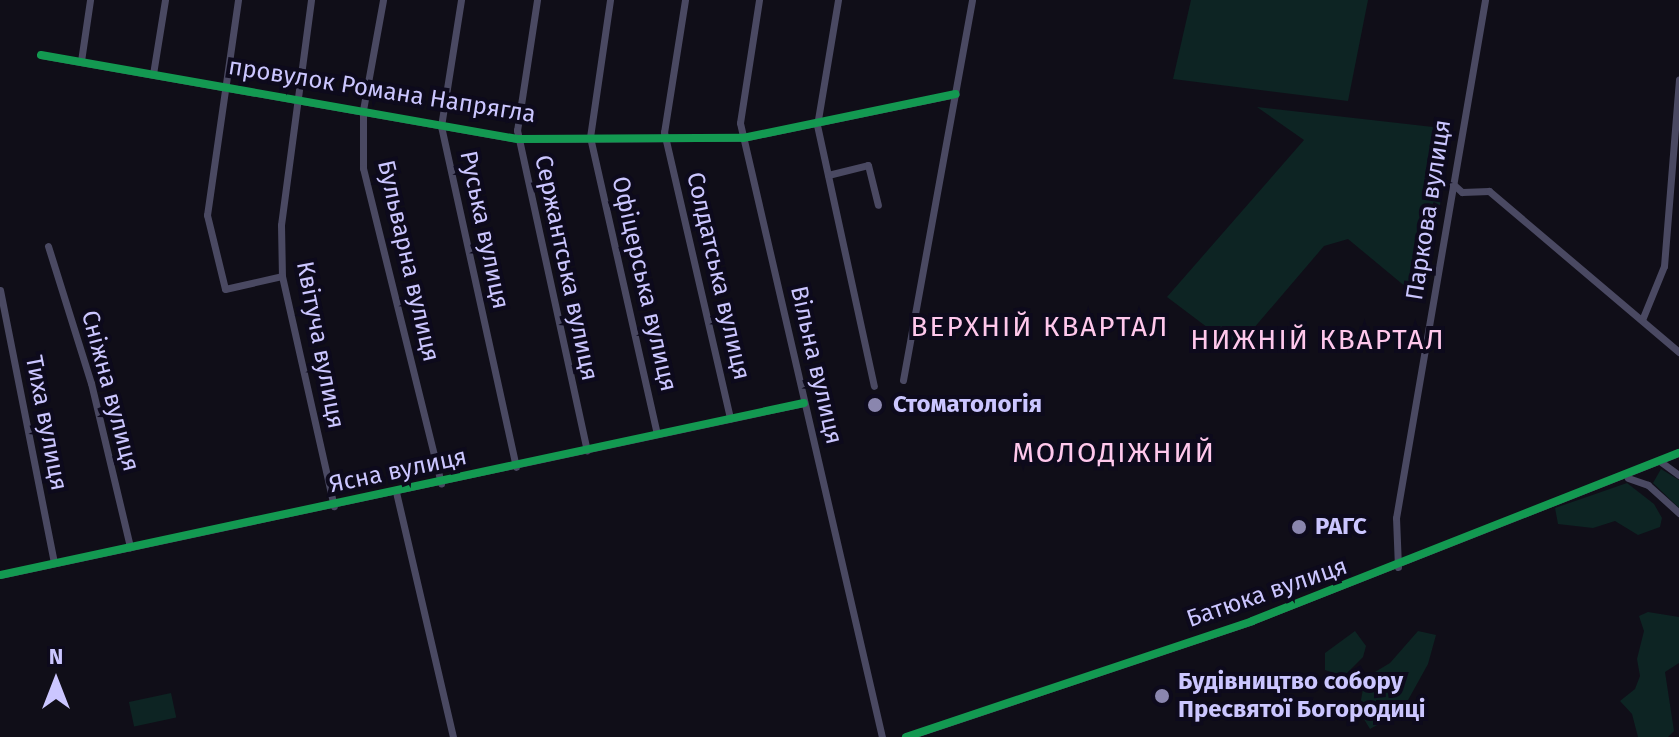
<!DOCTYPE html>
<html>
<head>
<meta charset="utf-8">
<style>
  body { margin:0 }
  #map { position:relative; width:1679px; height:737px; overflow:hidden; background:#100e18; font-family:"Fira Sans",sans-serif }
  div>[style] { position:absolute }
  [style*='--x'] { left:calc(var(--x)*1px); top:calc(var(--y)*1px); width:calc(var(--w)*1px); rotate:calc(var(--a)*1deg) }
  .green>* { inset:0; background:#0d2423; transform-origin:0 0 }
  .minor>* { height:7px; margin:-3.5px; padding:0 3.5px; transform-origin:3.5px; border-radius:3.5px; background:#4a4962 }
  .cycleway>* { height:8px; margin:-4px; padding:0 4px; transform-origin:4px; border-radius:4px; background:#139951 }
  .dots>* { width:22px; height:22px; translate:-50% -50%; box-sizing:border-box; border:4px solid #0d0a1c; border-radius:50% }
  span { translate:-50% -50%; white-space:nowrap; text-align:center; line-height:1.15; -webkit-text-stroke:8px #0d0a1c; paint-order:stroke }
  .street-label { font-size:24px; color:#cbc6ff }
  .poi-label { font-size:24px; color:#cbc6ff; font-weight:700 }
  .left { translate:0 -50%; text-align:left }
  .quarter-label { font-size:28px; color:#ffc8ec; letter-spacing:2px }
  .north { position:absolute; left:16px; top:641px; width:80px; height:80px; -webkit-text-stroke:6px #0d0a1c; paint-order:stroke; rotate:0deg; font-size:22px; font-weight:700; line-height:32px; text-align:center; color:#cbc6ff }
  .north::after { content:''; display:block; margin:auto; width:28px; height:36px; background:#cbc6ff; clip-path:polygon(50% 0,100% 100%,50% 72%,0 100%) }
</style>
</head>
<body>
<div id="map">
  <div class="green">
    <i style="clip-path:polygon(1191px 0,1368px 0,1348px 101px,1173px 79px)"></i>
    <i style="clip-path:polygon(1257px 107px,1433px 127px,1446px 134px,1450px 144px,1424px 302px,1348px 239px,1324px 246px,1236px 349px,1167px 297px,1304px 140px)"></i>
    <i style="clip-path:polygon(1661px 469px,1679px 480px,1679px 508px,1653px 483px)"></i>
    <i style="clip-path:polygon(1627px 483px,1654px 504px,1662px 518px,1660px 527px,1638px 535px,1615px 521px,1593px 528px,1558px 524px,1555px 508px)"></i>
    <i style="clip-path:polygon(1648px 612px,1679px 617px,1679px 663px,1665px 672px,1674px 731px,1668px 737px,1638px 737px,1632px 714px,1620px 701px,1635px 689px,1640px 676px,1637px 659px,1644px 631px,1639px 616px)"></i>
    <i style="clip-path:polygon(1355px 631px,1366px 646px,1363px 657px,1344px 676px,1325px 670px,1325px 653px)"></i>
    <i style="clip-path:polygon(1418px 631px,1436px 635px,1428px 664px,1402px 711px,1370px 729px,1359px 711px,1365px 678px,1390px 663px)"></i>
    <i style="left:171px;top:693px;width:25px;height:43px;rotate:78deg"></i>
  </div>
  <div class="minor">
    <i style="--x:238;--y:0;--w:217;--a:98.2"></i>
    <i style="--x:207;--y:215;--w:76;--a:76.3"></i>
    <i style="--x:225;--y:289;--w:58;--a:-12.8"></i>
    <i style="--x:311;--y:0;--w:227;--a:97.6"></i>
    <i style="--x:281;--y:225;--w:51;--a:88.9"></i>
    <i style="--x:282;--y:276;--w:236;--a:77.3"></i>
    <i style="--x:383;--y:0;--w:112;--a:100.3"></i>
    <i style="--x:363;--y:110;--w:58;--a:90"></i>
    <i style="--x:363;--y:168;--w:325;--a:76.1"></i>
    <i style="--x:461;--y:0;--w:128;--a:99"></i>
    <i style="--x:441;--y:126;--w:349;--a:77.6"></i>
    <i style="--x:537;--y:0;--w:132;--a:98.7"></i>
    <i style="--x:517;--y:130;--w:328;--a:77.7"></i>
    <i style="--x:610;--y:0;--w:138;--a:98.3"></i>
    <i style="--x:590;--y:137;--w:304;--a:77.3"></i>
    <i style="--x:685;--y:0;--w:134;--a:99"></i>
    <i style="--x:664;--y:132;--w:294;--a:77"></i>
    <i style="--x:759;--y:0;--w:124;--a:98.8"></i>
    <i style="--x:740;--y:123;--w:630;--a:76.98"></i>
    <i style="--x:838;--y:0;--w:127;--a:99.5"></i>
    <i style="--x:817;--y:125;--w:267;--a:77.7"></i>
    <i style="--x:41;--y:55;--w:484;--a:10"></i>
    <i style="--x:518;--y:139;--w:225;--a:-0.3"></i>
    <i style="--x:743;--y:138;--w:217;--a:-11.7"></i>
    <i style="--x:81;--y:61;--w:62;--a:-81.6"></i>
    <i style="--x:153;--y:74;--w:75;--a:-80.8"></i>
    <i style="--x:828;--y:175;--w:41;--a:-14"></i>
    <i style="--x:868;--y:165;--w:41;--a:76"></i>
    <i style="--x:1453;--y:184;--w:12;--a:42"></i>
    <i style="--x:1462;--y:192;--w:27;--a:-2"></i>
    <i style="--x:1489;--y:191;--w:249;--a:40.3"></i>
    <i style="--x:48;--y:246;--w:144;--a:72.6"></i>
    <i style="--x:91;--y:383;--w:169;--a:76.6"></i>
    <i style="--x:0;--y:290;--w:278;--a:78.8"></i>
    <i style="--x:1642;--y:320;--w:58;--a:-67.8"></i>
    <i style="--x:1664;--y:266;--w:187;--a:-85.4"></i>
    <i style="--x:903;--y:380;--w:386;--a:-79.7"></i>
    <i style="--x:1661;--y:462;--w:22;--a:36"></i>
    <i style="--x:1628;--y:478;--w:21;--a:19"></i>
    <i style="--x:1648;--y:485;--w:42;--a:42.1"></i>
    <i style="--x:396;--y:492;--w:252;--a:76.9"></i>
    <i style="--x:1398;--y:567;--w:49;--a:-92.3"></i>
    <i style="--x:1396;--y:518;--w:526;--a:-80.25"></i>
    <i style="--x:0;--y:575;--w:822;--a:-12.08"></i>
    <i style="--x:906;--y:737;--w:365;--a:-18.5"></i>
    <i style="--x:1252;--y:621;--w:459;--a:-21.5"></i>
  </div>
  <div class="cycleway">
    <i style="--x:41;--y:55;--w:484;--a:10"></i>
    <i style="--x:518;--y:139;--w:225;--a:-0.3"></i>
    <i style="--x:743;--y:138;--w:217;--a:-11.7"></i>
    <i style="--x:0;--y:575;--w:822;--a:-12.08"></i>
    <i style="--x:906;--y:737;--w:365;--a:-18.5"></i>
    <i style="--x:1252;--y:621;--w:459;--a:-21.5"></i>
  </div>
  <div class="dots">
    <i style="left:875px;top:405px;background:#8a86ae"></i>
    <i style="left:1299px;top:527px;background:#8a86ae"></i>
    <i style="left:1162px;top:696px;background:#8a86ae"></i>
  </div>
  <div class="street-label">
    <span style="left:382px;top:91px;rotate:9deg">провулок Романа Напрягла</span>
    <span style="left:1429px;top:210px;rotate:-81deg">Паркова вулиця</span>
    <span style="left:484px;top:230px;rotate:78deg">Руська вулиця</span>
    <span style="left:408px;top:261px;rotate:77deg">Бульварна вулиця</span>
    <span style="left:566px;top:268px;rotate:78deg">Сержантська вулиця</span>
    <span style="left:718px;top:276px;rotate:77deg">Солдатська вулиця</span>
    <span style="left:644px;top:284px;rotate:77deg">Офіцерська вулиця</span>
    <span style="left:320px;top:345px;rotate:79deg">Квітуча вулиця</span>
    <span style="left:816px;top:365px;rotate:77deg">Вільна вулиця</span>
    <span style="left:110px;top:391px;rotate:75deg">Сніжна вулиця</span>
    <span style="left:46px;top:423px;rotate:79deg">Тиха вулиця</span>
    <span style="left:398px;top:471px;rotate:-12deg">Ясна вулиця</span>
    <span style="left:1267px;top:593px;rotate:-19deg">Батюка вулиця</span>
  </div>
  <div class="poi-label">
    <span class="left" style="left:893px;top:405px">Стоматологія</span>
    <span class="left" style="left:1315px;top:527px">РАГС</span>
    <span class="left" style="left:1178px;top:696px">Будівництво собору<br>Пресвятої Богородиці</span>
  </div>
  <div class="quarter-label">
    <span style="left:1040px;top:327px">ВЕРХНІЙ КВАРТАЛ</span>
    <span style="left:1318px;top:340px">НИЖНІЙ КВАРТАЛ</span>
    <span style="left:1114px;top:453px">МОЛОДІЖНИЙ</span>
  </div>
  <div class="north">N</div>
</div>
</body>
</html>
